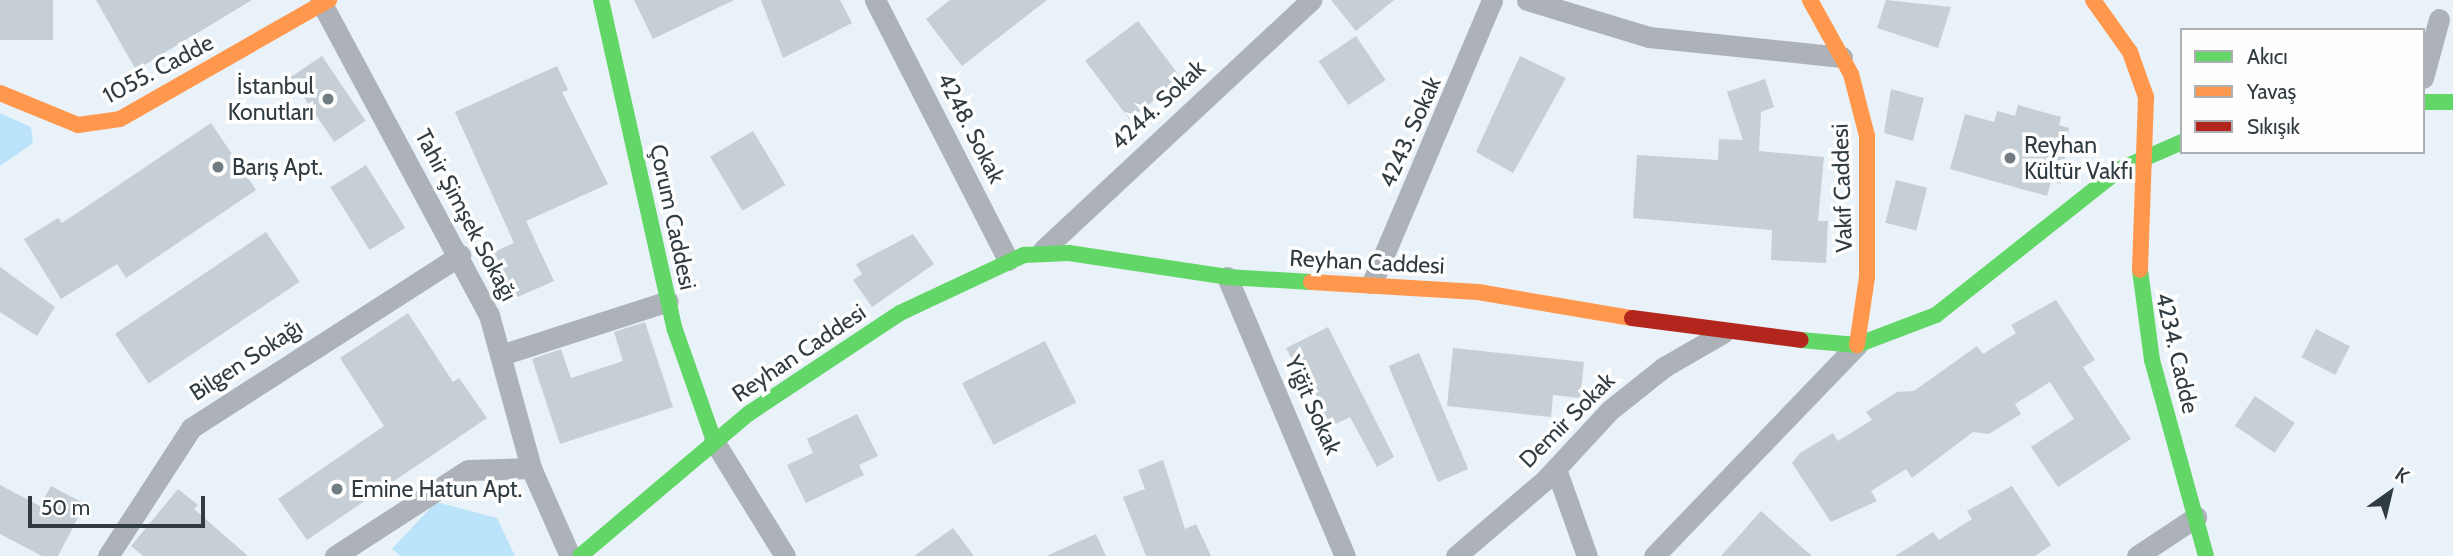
<!DOCTYPE html>
<html>
<head>
<meta charset="utf-8">
<style>
  body { margin:0 }
  #map { position:relative; width:2453px; height:556px; overflow:hidden; background:#e8f2f8; font-family:Cabin,sans-serif }
  div>[style] { position:absolute }
  [style*='--x'] { left:calc(var(--x)*1px); top:calc(var(--y)*1px); width:calc(var(--w)*1px); rotate:calc(var(--a)*1deg) }
  .green>* { inset:0; background:#bbe3f9 }
  .building>* { inset:0; background:#c5cfd5; transform-origin:0 0 }
  .street>* { height:21px; margin:-10.5px; padding:0 10.5px; transform-origin:10.5px; border-radius:10.5px; background:#acb2b7 }
  .fast>* { height:16px; margin:-8px; padding:0 8px; transform-origin:8px; border-radius:8px; background:#63d668 }
  .slow>* { height:16px; margin:-8px; padding:0 8px; transform-origin:8px; border-radius:8px; background:#ff974d }
  .jam>* { height:16px; margin:-8px; padding:0 8px; transform-origin:8px; border-radius:8px; background:#b3261e }
  .dots>* { width:19px; height:19px; translate:-50% -50%; box-sizing:border-box; border:4px solid #fefefe; border-radius:50% }
  span { translate:-50% -50%; white-space:nowrap; text-align:center; line-height:1.15; -webkit-text-stroke:7px #fefefe; paint-order:stroke }
  .street-label { font-size:23px; color:#303c42 }
  .poi-label { font-size:23px; color:#303c42 }
  .right { translate:-100% -50%; text-align:right }
  .left { translate:0 -50%; text-align:left }
  .legend { position:absolute; left:2180px; top:28px; width:245px; height:126px; box-sizing:border-box; background:#fefefe; border:2px solid #acb0b3; margin:0; padding:9px 12px; list-style:none; font-size:21px; color:#303c42 }
  .legend li { display:flex; align-items:center; gap:14px; height:35px }
  .legend b { width:35px; border:2px solid #acb0b3 }
  .north { position:absolute; left:2355px; top:458px; width:70px; height:70px; -webkit-text-stroke:5px #fefefe; paint-order:stroke; rotate:34deg; font-size:19px; font-weight:700; line-height:28px; text-align:center; color:#303c42 }
  .north::after { content:''; display:block; margin:auto; width:24px; height:32px; background:#303c42; clip-path:polygon(50% 0,100% 100%,50% 72%,0 100%) }
  .scale { position:absolute; left:28px; top:496px; width:177px; height:32px; box-sizing:border-box; border:4px solid #303c42; border-top:0; padding-left:9px; font-size:21px; line-height:24px; white-space:nowrap; color:#303c42; -webkit-text-stroke:5px #fefefe; paint-order:stroke }
</style>
</head>
<body>
<div id="map">
  <div class="green">
    <i style="clip-path:polygon(0 113px,31px 127px,33px 143px,0 166px)"></i>
    <i style="clip-path:polygon(436px 502px,497px 518px,515px 556px,401px 556px,392px 549px)"></i>
  </div>
  <div class="building">
    <i style="left:0;top:0;width:53px;height:40px"></i>
    <i style="clip-path:polygon(96px 0,252px 0,136px 70px)"></i>
    <i style="clip-path:polygon(634px 0,734px 0,653px 39px)"></i>
    <i style="clip-path:polygon(761px 0,840px 0,852px 23px,783px 58px)"></i>
    <i style="clip-path:polygon(950px 0,1047px 0,962px 66px,926px 19px)"></i>
    <i style="clip-path:polygon(1331px 0,1394px 0,1356px 31px)"></i>
    <i style="clip-path:polygon(1886px 0,1951px 7px,1938px 48px,1877px 28px)"></i>
    <i style="left:1138px;top:21px;width:73px;height:66px;rotate:53deg"></i>
    <i style="left:1356px;top:36px;width:53px;height:45px;rotate:56deg"></i>
    <i style="left:322px;top:56px;width:78px;height:38px;rotate:56deg"></i>
    <i style="clip-path:polygon(1520px 56px,1566px 78px,1513px 173px,1476px 152px)"></i>
    <i style="clip-path:polygon(557px 66px,568px 90px,562px 92px,608px 184px,526px 221px,554px 281px,513px 299px,492px 253px,514px 243px,455px 112px)"></i>
    <i style="clip-path:polygon(1765px 79px,1774px 107px,1761px 112px,1759px 151px,1824px 157px,1818px 221px,1828px 221px,1826px 263px,1771px 260px,1772px 230px,1633px 218px,1637px 155px,1718px 160px,1719px 139px,1743px 140px,1727px 92px)"></i>
    <i style="clip-path:polygon(1891px 89px,1924px 98px,1913px 141px,1884px 133px)"></i>
    <i style="clip-path:polygon(2018px 105px,2061px 117px,2059px 125px,2069px 128px,2061px 184px,2051px 182px,2047px 196px,1950px 169px,1965px 114px,1994px 122px,1997px 111px,2015px 116px)"></i>
    <i style="clip-path:polygon(211px 123px,256px 190px,126px 278px,117px 264px,61px 299px,24px 239px,58px 218px,62px 223px)"></i>
    <i style="left:753px;top:131px;width:63px;height:50px;rotate:59deg"></i>
    <i style="left:366px;top:165px;width:74px;height:42px;rotate:58deg"></i>
    <i style="left:1896px;top:180px;width:32px;height:44px;rotate:14deg"></i>
    <i style="left:266px;top:232px;width:60px;height:182px;rotate:56deg"></i>
    <i style="clip-path:polygon(913px 234px,934px 264px,872px 307px,853px 280px,862px 274px,856px 264px)"></i>
    <i style="clip-path:polygon(0 267px,55px 307px,37px 336px,0 312px)"></i>
    <i style="clip-path:polygon(2056px 300px,2095px 360px,2083px 367px,2131px 439px,2058px 487px,2031px 447px,2074px 419px,2050px 382px,2015px 404px,2021px 414px,1989px 434px,1973px 432px,1912px 478px,1906px 469px,1871px 491px,1877px 501px,1831px 522px,1792px 463px,1800px 453px,1833px 433px,1838px 441px,1872px 420px,1866px 412px,1897px 392px,1914px 391px,1977px 346px,1983px 354px,2016px 333px,2011px 325px)"></i>
    <i style="clip-path:polygon(408px 313px,453px 382px,459px 378px,487px 418px,307px 540px,278px 499px,384px 426px,340px 358px)"></i>
    <i style="clip-path:polygon(645px 322px,673px 407px,560px 444px,532px 359px,561px 349px,571px 378px,623px 361px,614px 332px)"></i>
    <i style="clip-path:polygon(1328px 327px,1394px 457px,1377px 467px,1350px 417px,1327px 428px,1286px 348px)"></i>
    <i style="left:2316px;top:329px;width:38px;height:32px;rotate:27deg"></i>
    <i style="left:1045px;top:341px;width:69px;height:93px;rotate:63deg"></i>
    <i style="clip-path:polygon(1453px 348px,1584px 362px,1580px 398px,1553px 395px,1551px 417px,1447px 406px)"></i>
    <i style="left:1419px;top:353px;width:126px;height:33px;rotate:67deg"></i>
    <i style="left:2255px;top:396px;width:48px;height:36px;rotate:34deg"></i>
    <i style="clip-path:polygon(857px 414px,878px 456px,859px 465px,864px 475px,806px 503px,787px 465px,813px 453px,807px 439px)"></i>
    <i style="clip-path:polygon(1163px 460px,1185px 529px,1196px 524px,1211px 556px,1146px 556px,1123px 497px,1145px 489px,1138px 470px)"></i>
    <i style="clip-path:polygon(0 485px,40px 506px,51px 486px,85px 504px,58px 556px,42px 556px,0 534px)"></i>
    <i style="clip-path:polygon(2012px 486px,2051px 545px,2035px 556px,1895px 556px,1933px 532px,1939px 540px,1972px 519px,1967px 511px)"></i>
    <i style="clip-path:polygon(178px 489px,198px 505px,194px 509px,248px 556px,143px 556px,131px 546px)"></i>
    <i style="clip-path:polygon(1761px 511px,1789px 536px,1812px 556px,1721px 556px)"></i>
    <i style="clip-path:polygon(953px 528px,974px 556px,914px 556px)"></i>
    <i style="clip-path:polygon(1096px 534px,1106px 556px,1046px 556px)"></i>
  </div>
  <div class="street">
    <i style="--x:320;--y:0;--w:357;--a:61.8"></i>
    <i style="--x:489;--y:315;--w:159;--a:74.6"></i>
    <i style="--x:531;--y:468;--w:96;--a:66.1"></i>
    <i style="--x:875;--y:0;--w:292;--a:62.9"></i>
    <i style="--x:1527;--y:0;--w:127;--a:16.9"></i>
    <i style="--x:1649;--y:37;--w:194;--a:5.9"></i>
    <i style="--x:2423;--y:78;--w:61;--a:-74.8"></i>
    <i style="--x:1043;--y:250;--w:367;--a:-43"></i>
    <i style="--x:1227;--y:277;--w:303;--a:67.1"></i>
    <i style="--x:1372;--y:283;--w:307;--a:-67"></i>
    <i style="--x:504;--y:354;--w:172;--a:-17.9"></i>
    <i style="--x:714;--y:441;--w:135;--a:58.3"></i>
    <i style="--x:1556;--y:469;--w:92;--a:70.4"></i>
    <i style="--x:108;--y:556;--w:153;--a:-57"></i>
    <i style="--x:191;--y:428;--w:320;--a:-32.7"></i>
    <i style="--x:335;--y:556;--w:158;--a:-32.9"></i>
    <i style="--x:468;--y:470;--w:63;--a:-1.8"></i>
    <i style="--x:1456;--y:556;--w:118;--a:-40.5"></i>
    <i style="--x:1546;--y:479;--w:94;--a:-47.2"></i>
    <i style="--x:1610;--y:410;--w:69;--a:-38.5"></i>
    <i style="--x:1664;--y:367;--w:68;--a:-30"></i>
    <i style="--x:1654;--y:556;--w:293;--a:-46.1"></i>
    <i style="--x:2137;--y:556;--w:71;--a:-33.5"></i>
  </div>
  <div class="fast">
    <i style="--x:601;--y:0;--w:338;--a:77.4"></i>
    <i style="--x:675;--y:330;--w:118;--a:70.6"></i>
    <i style="--x:2423;--y:102;--w:30;--a:0"></i>
    <i style="--x:2140;--y:270;--w:91;--a:82.4"></i>
    <i style="--x:2152;--y:360;--w:203;--a:74.6"></i>
    <i style="--x:1801;--y:340;--w:56;--a:5.1"></i>
    <i style="--x:1857;--y:345;--w:85;--a:-20.8"></i>
    <i style="--x:1936;--y:315;--w:235;--a:-38.4"></i>
    <i style="--x:2120;--y:169;--w:68;--a:-23.5"></i>
    <i style="--x:580;--y:556;--w:220;--a:-40.2"></i>
    <i style="--x:748;--y:414;--w:182;--a:-33.6"></i>
    <i style="--x:900;--y:313;--w:137;--a:-25.1"></i>
    <i style="--x:1024;--y:255;--w:45;--a:-2.5"></i>
    <i style="--x:1069;--y:253;--w:160;--a:8.6"></i>
    <i style="--x:1227;--y:277;--w:84;--a:3.4"></i>
  </div>
  <div class="slow">
    <i style="--x:1810;--y:0;--w:85;--a:61"></i>
    <i style="--x:1851;--y:74;--w:64;--a:75.5"></i>
    <i style="--x:1867;--y:136;--w:141;--a:90"></i>
    <i style="--x:1867;--y:277;--w:69;--a:98.4"></i>
    <i style="--x:2093;--y:0;--w:64;--a:54.6"></i>
    <i style="--x:2130;--y:52;--w:48;--a:70.4"></i>
    <i style="--x:2146;--y:97;--w:173;--a:92"></i>
    <i style="--x:0;--y:93;--w:84;--a:22.3"></i>
    <i style="--x:78;--y:125;--w:42;--a:-8.1"></i>
    <i style="--x:120;--y:119;--w:241;--a:-29.7"></i>
    <i style="--x:1311;--y:282;--w:167;--a:3.4"></i>
    <i style="--x:1478;--y:292;--w:156;--a:9.6"></i>
  </div>
  <div class="jam">
    <i style="--x:1632;--y:318;--w:170;--a:7.4"></i>
  </div>
  <div class="dots">
    <i style="left:328px;top:99px;background:#707c82"></i>
    <i style="left:2010px;top:158px;background:#707c82"></i>
    <i style="left:218px;top:167px;background:#707c82"></i>
    <i style="left:337px;top:489px;background:#707c82"></i>
  </div>
  <div class="street-label">
    <span style="left:158px;top:69px;rotate:-28deg">1055. Cadde</span>
    <span style="left:1158px;top:105px;rotate:-43deg">4244. Sokak</span>
    <span style="left:971px;top:128px;rotate:63deg">4248. Sokak</span>
    <span style="left:1410px;top:132px;rotate:-66deg">4243. Sokak</span>
    <span style="left:1842px;top:188px;rotate:-92deg">Vakıf Caddesi</span>
    <span style="left:466px;top:215px;rotate:62deg">Tahir Şimşek Sokağı</span>
    <span style="left:673px;top:217px;rotate:78deg">Çorum Caddesi</span>
    <span style="left:1367px;top:262px;rotate:3deg">Reyhan Caddesi</span>
    <span style="left:799px;top:353px;rotate:-34deg">Reyhan Caddesi</span>
    <span style="left:2177px;top:353px;rotate:77deg">4234. Cadde</span>
    <span style="left:246px;top:360px;rotate:-33deg">Bilgen Sokağı</span>
    <span style="left:1313px;top:405px;rotate:66deg">Yiğit Sokak</span>
    <span style="left:1567px;top:420px;rotate:-45deg">Demir Sokak</span>
  </div>
  <div class="poi-label">
    <span class="right" style="left:314px;top:99px">İstanbul<br>Konutları</span>
    <span class="left" style="left:2024px;top:158px">Reyhan<br>Kültür Vakfı</span>
    <span class="left" style="left:232px;top:167px">Barış Apt.</span>
    <span class="left" style="left:351px;top:489px">Emine Hatun Apt.</span>
  </div>
  <ul class="legend">
  <li><b style="height:9px;background:#63d668"></b>Akıcı</li>
  <li><b style="height:9px;background:#ff974d"></b>Yavaş</li>
  <li><b style="height:9px;background:#b3261e"></b>Sıkışık</li>
  </ul>
  <div class="north">K</div>
  <div class="scale">50 m</div>
</div>
</body>
</html>
